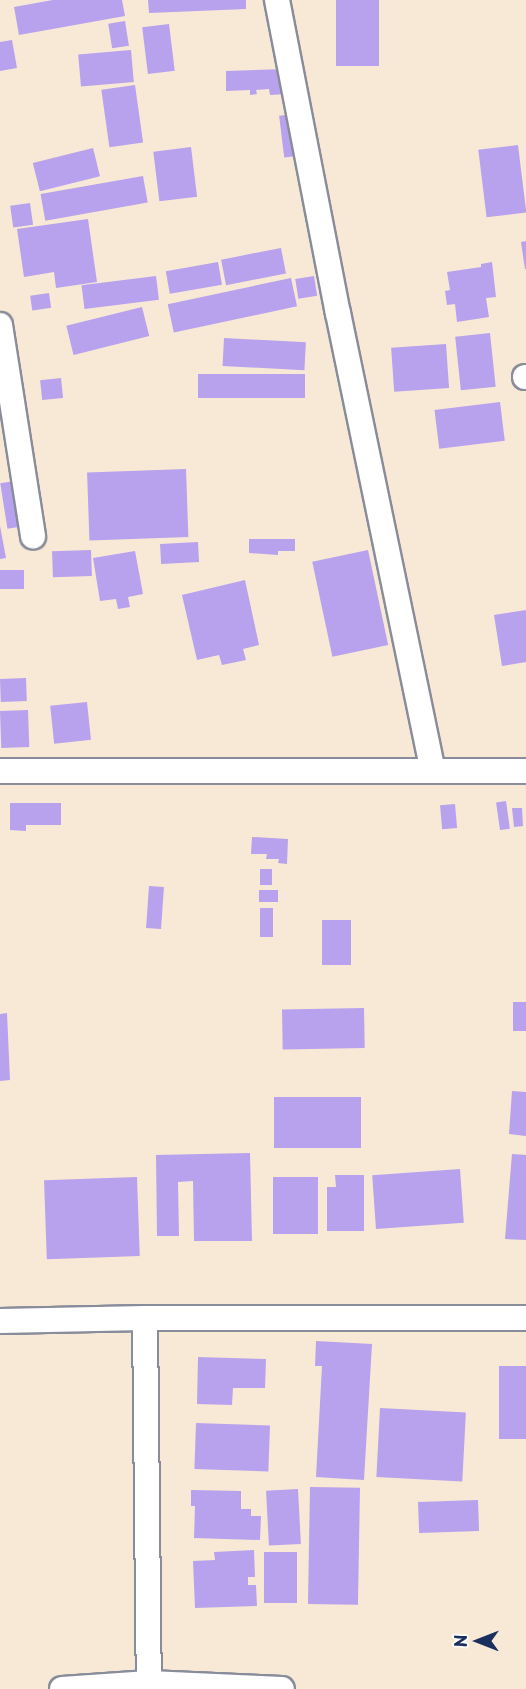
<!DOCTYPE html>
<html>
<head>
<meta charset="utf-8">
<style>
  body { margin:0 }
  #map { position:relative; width:526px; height:1689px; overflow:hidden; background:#f7e9d5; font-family:"Playpen Sans",sans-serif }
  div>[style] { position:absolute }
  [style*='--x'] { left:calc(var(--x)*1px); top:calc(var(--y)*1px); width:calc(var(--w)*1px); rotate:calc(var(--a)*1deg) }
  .building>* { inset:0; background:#b8a1ed; transform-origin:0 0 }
  .roads { filter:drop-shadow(2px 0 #898c9a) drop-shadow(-2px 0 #898c9a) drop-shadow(0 2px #898c9a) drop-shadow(0 -2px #898c9a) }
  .minor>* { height:24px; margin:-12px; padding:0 12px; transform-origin:12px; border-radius:12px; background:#fff }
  span { translate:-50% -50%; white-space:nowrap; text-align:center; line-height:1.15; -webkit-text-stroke:6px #fdfcf7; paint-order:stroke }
  .north { position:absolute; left:448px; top:1611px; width:60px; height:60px; -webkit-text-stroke:4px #fdfcf7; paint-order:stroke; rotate:270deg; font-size:16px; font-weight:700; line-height:24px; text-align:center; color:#1b2f5e }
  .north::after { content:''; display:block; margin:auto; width:21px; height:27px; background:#1b2f5e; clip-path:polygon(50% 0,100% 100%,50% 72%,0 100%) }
</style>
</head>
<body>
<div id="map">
  <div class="building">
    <i style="clip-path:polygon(53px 0,122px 0,125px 16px,19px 35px,14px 7px)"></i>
    <i style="clip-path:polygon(148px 0,246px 0,246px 9px,149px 13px)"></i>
    <i style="left:336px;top:0;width:43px;height:66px"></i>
    <i style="left:125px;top:21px;width:25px;height:17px;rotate:81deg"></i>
    <i style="left:169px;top:24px;width:47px;height:27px;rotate:83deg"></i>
    <i style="clip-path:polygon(12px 40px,17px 68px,0 71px,0 42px)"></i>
    <i style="left:131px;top:50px;width:32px;height:53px;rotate:85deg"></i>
    <i style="clip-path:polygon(285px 69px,286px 94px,270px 95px,269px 89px,256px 90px,257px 94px,250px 95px,250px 90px,226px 91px,226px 71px)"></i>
    <i style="left:135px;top:85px;width:58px;height:34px;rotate:82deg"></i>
    <i style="left:294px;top:114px;width:42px;height:15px;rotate:83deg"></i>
    <i style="left:518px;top:145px;width:68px;height:40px;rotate:83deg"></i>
    <i style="left:191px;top:147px;width:50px;height:38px;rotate:83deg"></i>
    <i style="left:93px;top:148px;width:29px;height:62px;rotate:76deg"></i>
    <i style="left:143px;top:176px;width:27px;height:104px;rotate:80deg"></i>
    <i style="left:30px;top:203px;width:22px;height:20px;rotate:82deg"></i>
    <i style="clip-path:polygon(88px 219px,97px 282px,56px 288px,54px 272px,24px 277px,17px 229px)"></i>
    <i style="clip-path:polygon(526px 241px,526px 269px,525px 269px,521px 242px)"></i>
    <i style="left:281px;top:248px;width:26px;height:61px;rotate:79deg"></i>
    <i style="left:218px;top:262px;width:23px;height:53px;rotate:80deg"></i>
    <i style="clip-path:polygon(492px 262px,496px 297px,486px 298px,489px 317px,457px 322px,455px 304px,447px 305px,445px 291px,450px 290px,447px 272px,481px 267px,481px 264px)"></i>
    <i style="left:156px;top:276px;width:24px;height:75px;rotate:83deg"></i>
    <i style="left:314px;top:276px;width:20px;height:19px;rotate:81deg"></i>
    <i style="left:291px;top:278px;width:29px;height:126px;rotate:78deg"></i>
    <i style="left:49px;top:293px;width:15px;height:19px;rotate:82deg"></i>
    <i style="left:142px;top:307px;width:30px;height:78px;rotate:76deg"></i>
    <i style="left:490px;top:333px;width:54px;height:35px;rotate:84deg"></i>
    <i style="left:224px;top:338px;width:82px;height:28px;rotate:3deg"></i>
    <i style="left:446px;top:344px;width:44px;height:55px;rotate:86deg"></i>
    <i style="left:198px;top:374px;width:107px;height:24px"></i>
    <i style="left:61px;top:378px;width:20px;height:21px;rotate:84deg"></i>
    <i style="left:500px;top:402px;width:39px;height:66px;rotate:83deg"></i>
    <i style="left:186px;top:469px;width:68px;height:99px;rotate:88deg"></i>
    <i style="left:21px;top:480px;width:46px;height:21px;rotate:81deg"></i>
    <i style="clip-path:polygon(0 526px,6px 558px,0 559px)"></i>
    <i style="clip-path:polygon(249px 539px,295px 539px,295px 551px,278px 551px,278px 555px,249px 553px)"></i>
    <i style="left:198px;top:542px;width:20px;height:38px;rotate:87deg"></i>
    <i style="left:91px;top:550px;width:26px;height:39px;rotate:88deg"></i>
    <i style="left:368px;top:550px;width:97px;height:57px;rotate:78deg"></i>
    <i style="clip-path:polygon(135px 551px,143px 594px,128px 597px,130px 607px,118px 609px,116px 599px,100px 601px,93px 558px)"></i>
    <i style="left:0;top:570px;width:24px;height:19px"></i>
    <i style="clip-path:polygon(245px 580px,259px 645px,243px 649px,246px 660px,222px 665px,219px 655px,197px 660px,182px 595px)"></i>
    <i style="clip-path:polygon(526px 610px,526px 662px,502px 666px,494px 615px)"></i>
    <i style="left:26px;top:678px;width:23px;height:26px;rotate:88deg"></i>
    <i style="left:87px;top:702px;width:38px;height:37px;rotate:84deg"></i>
    <i style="left:28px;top:710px;width:37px;height:28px;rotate:88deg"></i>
    <i style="left:506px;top:801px;width:28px;height:10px;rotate:82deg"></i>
    <i style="clip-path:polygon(10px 803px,61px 803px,61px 825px,26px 825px,26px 831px,10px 830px)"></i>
    <i style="left:455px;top:804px;width:24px;height:15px;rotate:85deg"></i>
    <i style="clip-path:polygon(512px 808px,522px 808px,523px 826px,514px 827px)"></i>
    <i style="clip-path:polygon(252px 837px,288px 839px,287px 864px,278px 863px,279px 859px,266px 859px,267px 854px,251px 854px)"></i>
    <i style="left:260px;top:869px;width:12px;height:16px"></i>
    <i style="left:149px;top:886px;width:15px;height:42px;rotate:4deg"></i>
    <i style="left:259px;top:890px;width:19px;height:12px"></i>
    <i style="left:260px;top:908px;width:13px;height:29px"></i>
    <i style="left:322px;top:920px;width:29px;height:45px"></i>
    <i style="left:526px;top:1002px;width:29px;height:13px;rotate:90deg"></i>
    <i style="left:364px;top:1008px;width:40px;height:82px;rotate:89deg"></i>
    <i style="clip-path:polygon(7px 1013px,10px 1080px,0 1081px,0 1014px)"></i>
    <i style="clip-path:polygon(512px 1091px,526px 1092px,526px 1136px,509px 1134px)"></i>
    <i style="left:274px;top:1097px;width:87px;height:51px"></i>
    <i style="clip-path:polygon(250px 1153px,252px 1241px,194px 1241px,193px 1181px,178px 1182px,179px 1236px,157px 1236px,156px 1155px)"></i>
    <i style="clip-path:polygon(512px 1154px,526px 1155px,526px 1240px,505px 1239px)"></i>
    <i style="left:460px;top:1169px;width:54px;height:88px;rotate:86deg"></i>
    <i style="clip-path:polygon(335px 1175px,364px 1175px,364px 1231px,327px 1231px,327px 1187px,336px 1187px)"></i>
    <i style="left:137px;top:1177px;width:79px;height:93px;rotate:88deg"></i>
    <i style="left:273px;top:1177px;width:45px;height:57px"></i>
    <i style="clip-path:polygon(316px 1341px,372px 1344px,364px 1480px,316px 1477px,322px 1366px,315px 1366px)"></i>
    <i style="clip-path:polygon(198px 1357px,266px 1359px,265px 1388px,233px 1388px,232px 1405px,197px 1404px)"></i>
    <i style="left:499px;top:1366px;width:27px;height:73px"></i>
    <i style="left:380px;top:1408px;width:86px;height:69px;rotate:3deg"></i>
    <i style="left:196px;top:1423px;width:74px;height:46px;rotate:2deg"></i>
    <i style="left:310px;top:1487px;width:50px;height:117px;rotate:1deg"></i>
    <i style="left:298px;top:1489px;width:55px;height:32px;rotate:87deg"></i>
    <i style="clip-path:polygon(191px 1490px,241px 1491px,241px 1509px,251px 1509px,251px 1516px,261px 1516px,260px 1540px,194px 1538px,195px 1506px,191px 1506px)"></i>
    <i style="left:478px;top:1500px;width:31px;height:60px;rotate:88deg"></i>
    <i style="clip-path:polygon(254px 1550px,255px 1577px,248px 1577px,248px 1585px,256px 1585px,257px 1606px,195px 1608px,193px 1561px,215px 1560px,214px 1552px)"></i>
    <i style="left:264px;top:1552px;width:33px;height:51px"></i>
  </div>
  <div class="roads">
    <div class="minor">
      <i style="--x:277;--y:0;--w:319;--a:79"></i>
      <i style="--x:338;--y:313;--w:467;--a:78.3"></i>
      <i style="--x:0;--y:325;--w:214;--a:81.1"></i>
      <i style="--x:525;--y:377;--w:1;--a:0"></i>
      <i style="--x:0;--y:771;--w:526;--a:0"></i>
      <i style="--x:145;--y:1318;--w:371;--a:89.4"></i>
      <i style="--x:0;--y:1321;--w:145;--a:-1.2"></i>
      <i style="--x:145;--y:1318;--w:381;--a:0"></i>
      <i style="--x:62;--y:1689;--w:87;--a:-3.9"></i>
      <i style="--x:149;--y:1683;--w:133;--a:2.6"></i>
    </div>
  </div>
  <div class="north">N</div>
</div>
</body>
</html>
